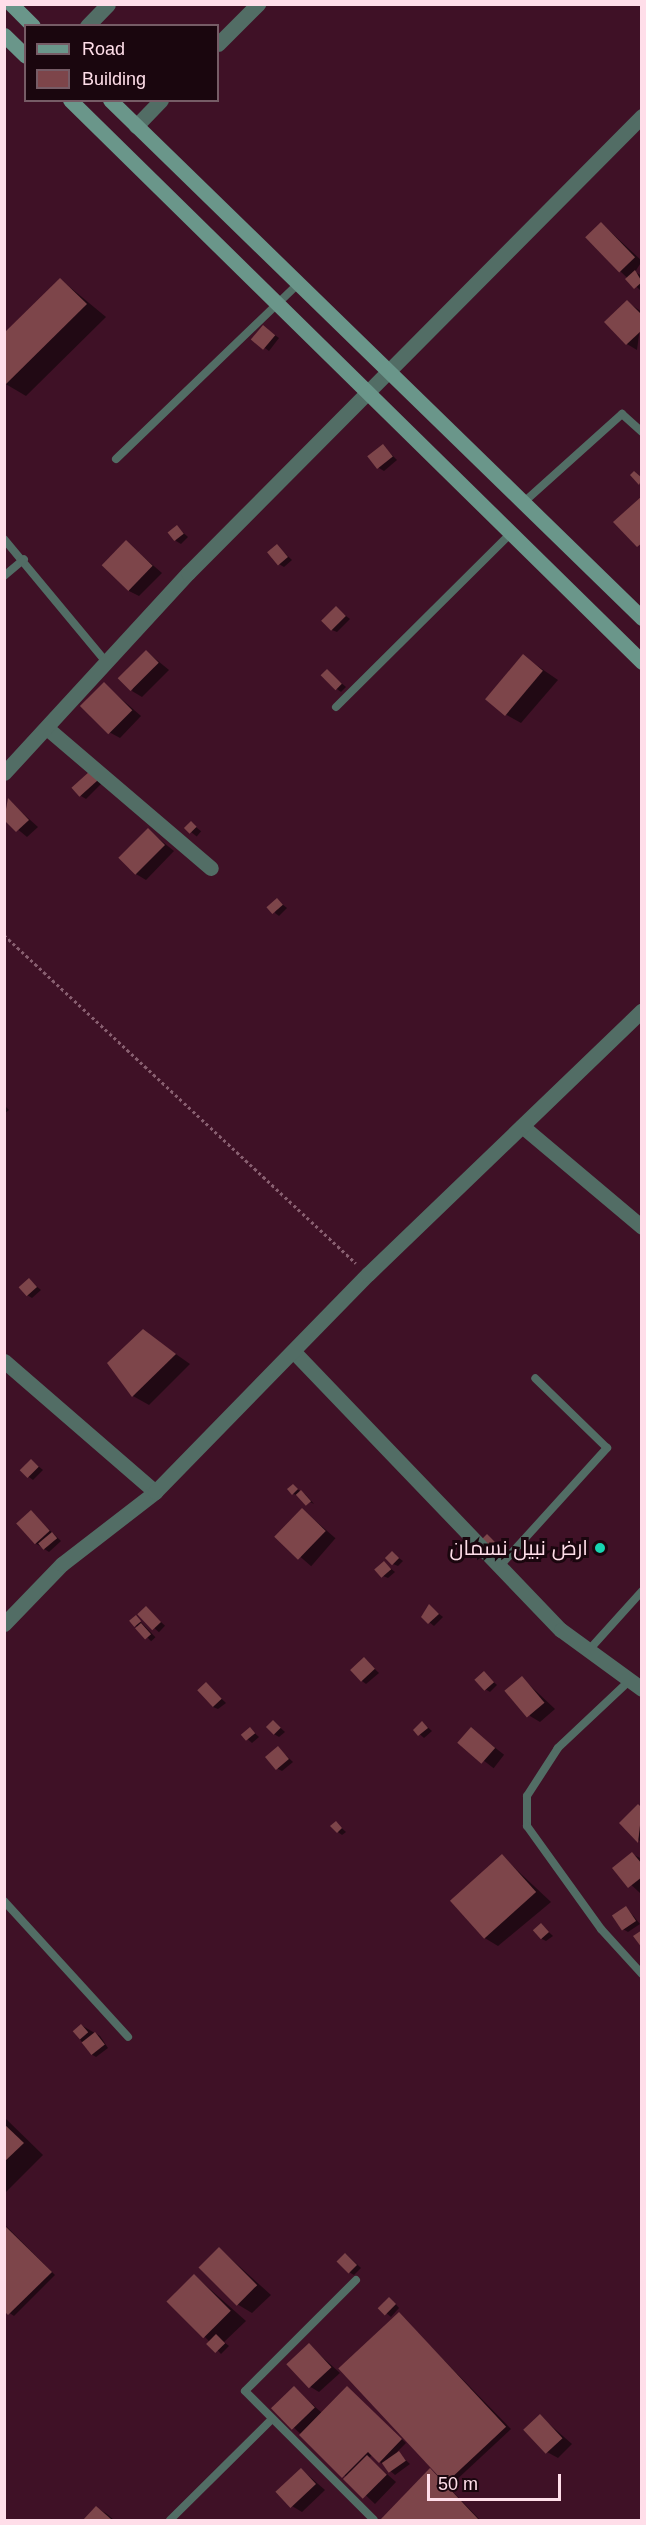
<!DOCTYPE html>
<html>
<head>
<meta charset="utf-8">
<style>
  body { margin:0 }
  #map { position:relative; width:646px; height:2525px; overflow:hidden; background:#3f1126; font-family:Helvetica,Cairo,sans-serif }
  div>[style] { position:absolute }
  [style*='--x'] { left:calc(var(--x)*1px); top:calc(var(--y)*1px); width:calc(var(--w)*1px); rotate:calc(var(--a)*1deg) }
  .shadow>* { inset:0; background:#0007; transform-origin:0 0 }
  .building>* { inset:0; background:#7d454a; transform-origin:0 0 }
  .path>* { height:3px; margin-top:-1.5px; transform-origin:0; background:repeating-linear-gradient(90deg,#885f70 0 3px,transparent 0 6px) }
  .lane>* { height:8px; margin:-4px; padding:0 4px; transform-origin:4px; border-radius:4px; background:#526d65 }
  .street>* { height:15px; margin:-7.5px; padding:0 7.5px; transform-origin:7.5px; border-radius:7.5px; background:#526d65 }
  .secondary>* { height:15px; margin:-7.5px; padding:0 7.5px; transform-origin:7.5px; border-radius:7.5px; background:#6a968a }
  .dots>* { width:16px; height:16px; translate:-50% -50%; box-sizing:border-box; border:3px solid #1a060e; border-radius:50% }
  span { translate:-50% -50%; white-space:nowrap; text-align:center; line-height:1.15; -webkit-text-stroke:6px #1a060e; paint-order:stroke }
  .poi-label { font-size:21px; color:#ffdee9 }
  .right { translate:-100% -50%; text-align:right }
  .frame { position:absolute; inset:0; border:6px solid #ffdee9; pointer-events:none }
  .legend { position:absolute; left:24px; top:24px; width:195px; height:78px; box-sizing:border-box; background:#1a060e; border:2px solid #765c66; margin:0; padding:8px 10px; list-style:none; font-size:18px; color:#ffdee9 }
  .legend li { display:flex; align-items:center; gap:12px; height:30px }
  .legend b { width:30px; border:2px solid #765c66 }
  .scale { position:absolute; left:427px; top:2474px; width:134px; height:27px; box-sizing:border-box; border:3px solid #ffdee9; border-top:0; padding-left:8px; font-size:18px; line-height:21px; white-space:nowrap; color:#ffdee9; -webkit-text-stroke:4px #1a060e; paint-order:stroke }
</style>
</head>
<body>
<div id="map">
  <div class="shadow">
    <i style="clip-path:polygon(601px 223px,642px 261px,635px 272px,642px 276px,640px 290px,620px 271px)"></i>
    <i style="clip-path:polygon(60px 279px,106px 317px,26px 396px,4px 383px)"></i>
    <i style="clip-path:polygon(627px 302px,642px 312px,637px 350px,627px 344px)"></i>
    <i style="clip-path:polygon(268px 330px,279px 338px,269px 351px,254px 340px)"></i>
    <i style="clip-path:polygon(383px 446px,397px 460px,384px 471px,379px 468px)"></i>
    <i style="clip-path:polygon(177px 527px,188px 537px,181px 544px,176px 541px)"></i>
    <i style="clip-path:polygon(126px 542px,162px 573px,139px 596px,129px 591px)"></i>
    <i style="clip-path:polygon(277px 546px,292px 560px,284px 567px,279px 564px)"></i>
    <i style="clip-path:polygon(336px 608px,350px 619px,337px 632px,332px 630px)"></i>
    <i style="clip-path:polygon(147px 652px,169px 670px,142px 697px,132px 691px)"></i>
    <i style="clip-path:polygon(523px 656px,558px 680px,521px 723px,505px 714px)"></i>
    <i style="clip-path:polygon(327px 671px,346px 687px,341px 692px,337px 689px)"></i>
    <i style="clip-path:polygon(104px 684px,141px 716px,120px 738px,109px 732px)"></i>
    <i style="clip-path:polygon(90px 773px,102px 783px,86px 799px,81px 796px)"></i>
    <i style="clip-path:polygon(8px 800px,38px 827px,27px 837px,4px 818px)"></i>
    <i style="left:191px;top:823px;width:13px;height:7px;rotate:39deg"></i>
    <i style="clip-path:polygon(148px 830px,174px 851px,146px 880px,136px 874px)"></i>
    <i style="clip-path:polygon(277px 900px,287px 908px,279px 916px,275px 913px)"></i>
    <i style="clip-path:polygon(4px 1105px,9px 1110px,4px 1114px)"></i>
    <i style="clip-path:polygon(29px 1280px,41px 1290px,32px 1298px,27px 1295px)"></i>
    <i style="clip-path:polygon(143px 1331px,190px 1364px,149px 1405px,133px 1396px,109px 1363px)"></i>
    <i style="clip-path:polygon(32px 1461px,43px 1470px,33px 1480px,29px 1477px)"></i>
    <i style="clip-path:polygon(293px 1486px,306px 1495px,314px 1504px,292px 1493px)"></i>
    <i style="left:303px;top:1510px;width:43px;height:37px;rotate:41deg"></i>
    <i style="clip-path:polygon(31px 1512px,61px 1541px,49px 1552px,35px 1543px)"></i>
    <i style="clip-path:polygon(491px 1539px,500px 1546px,496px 1550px,491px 1548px)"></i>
    <i style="clip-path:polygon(392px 1553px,403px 1561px,398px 1566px,393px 1564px)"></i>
    <i style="clip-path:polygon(384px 1563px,395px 1572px,388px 1578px,383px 1576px)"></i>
    <i style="clip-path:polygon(429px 1606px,443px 1617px,434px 1626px,423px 1617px)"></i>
    <i style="left:146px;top:1608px;width:26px;height:9px;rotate:43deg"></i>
    <i style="left:136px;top:1617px;width:28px;height:6px;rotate:46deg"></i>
    <i style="clip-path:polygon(364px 1659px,379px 1673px,366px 1684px,362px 1681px)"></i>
    <i style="clip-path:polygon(484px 1673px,497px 1685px,490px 1692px,485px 1689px)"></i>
    <i style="clip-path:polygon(522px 1678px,555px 1709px,540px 1722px,530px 1716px)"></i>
    <i style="clip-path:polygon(206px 1684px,226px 1703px,218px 1709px,213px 1707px)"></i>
    <i style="clip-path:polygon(274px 1722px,285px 1732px,279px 1737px,274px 1734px)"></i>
    <i style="clip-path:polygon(423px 1723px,432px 1731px,424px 1738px,415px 1730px)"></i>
    <i style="clip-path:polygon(250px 1729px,259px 1737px,252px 1743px,243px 1735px)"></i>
    <i style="left:471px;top:1729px;width:42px;height:17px;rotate:38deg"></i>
    <i style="clip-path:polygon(278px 1748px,293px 1762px,282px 1771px,278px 1769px)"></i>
    <i style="clip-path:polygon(642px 1808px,642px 1843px,621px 1823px)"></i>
    <i style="clip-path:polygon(336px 1823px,346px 1832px,342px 1835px,338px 1832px)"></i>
    <i style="clip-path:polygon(632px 1854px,642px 1859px,640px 1893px,614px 1869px)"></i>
    <i style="clip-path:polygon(502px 1856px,551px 1902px,498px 1946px,483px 1937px)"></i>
    <i style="clip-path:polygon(626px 1907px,640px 1924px,628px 1932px,623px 1929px)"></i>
    <i style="clip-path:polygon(541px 1925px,553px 1936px,546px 1941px,542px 1939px)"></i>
    <i style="clip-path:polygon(81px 2025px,100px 2036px,108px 2048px,96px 2057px,91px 2054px,79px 2038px)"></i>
    <i style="clip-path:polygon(4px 2117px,43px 2155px,4px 2194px)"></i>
    <i style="clip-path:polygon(4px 2224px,55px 2275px,14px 2316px,4px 2309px)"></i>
    <i style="clip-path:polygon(219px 2248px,271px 2295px,252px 2313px,237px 2304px)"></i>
    <i style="clip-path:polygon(346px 2254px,361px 2268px,354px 2275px,349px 2272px)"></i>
    <i style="clip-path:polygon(194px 2275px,246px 2321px,224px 2342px,229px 2346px,221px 2354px,205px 2337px)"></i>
    <i style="clip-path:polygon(394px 2302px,399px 2308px,391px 2317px,380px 2308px)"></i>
    <i style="clip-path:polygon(399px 2314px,511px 2429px,452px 2484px,447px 2481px)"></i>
    <i style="clip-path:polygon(309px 2345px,340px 2373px,319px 2392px,309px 2386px)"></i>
    <i style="clip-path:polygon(294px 2388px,322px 2413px,348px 2388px,406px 2443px,397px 2452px,410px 2464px,395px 2475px,372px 2455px,369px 2458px,396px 2482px,375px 2504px,273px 2408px)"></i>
    <i style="clip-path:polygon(540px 2416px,572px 2444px,558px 2458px,547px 2452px)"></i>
    <i style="clip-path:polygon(302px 2470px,325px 2490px,302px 2512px,292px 2506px)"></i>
    <i style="clip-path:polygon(430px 2470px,435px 2473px,480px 2520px,382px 2520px)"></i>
    <i style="clip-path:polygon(97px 2508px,107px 2514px,114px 2520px,85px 2520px)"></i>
  </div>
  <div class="building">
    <i style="left:601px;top:222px;width:49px;height:22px;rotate:46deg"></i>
    <i style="clip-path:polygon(635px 270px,642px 282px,634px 289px,625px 279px)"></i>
    <i style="clip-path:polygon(60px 278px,87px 304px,4px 386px,4px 333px)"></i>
    <i style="clip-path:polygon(627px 300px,642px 315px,642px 330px,626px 345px,604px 322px)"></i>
    <i style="left:263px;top:325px;width:16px;height:19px;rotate:40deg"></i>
    <i style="left:383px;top:444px;width:16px;height:20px;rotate:52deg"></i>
    <i style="clip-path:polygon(634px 471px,642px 478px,639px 485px,630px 475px)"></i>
    <i style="clip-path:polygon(642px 496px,642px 543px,637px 547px,613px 522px)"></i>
    <i style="left:177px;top:525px;width:11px;height:12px;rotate:52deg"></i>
    <i style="left:126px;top:540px;width:37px;height:35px;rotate:44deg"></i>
    <i style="left:277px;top:544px;width:17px;height:13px;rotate:50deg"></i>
    <i style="left:336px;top:606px;width:14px;height:21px;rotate:45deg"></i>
    <i style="left:146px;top:650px;width:18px;height:40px;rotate:45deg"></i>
    <i style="left:523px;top:654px;width:26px;height:59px;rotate:40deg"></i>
    <i style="left:327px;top:669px;width:21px;height:9px;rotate:45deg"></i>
    <i style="left:104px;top:682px;width:40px;height:34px;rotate:45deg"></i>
    <i style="left:90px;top:771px;width:12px;height:25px;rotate:48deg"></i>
    <i style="clip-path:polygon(8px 798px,29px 820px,16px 832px,4px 820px)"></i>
    <i style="left:191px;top:821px;width:8px;height:10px;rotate:45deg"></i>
    <i style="left:148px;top:828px;width:24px;height:42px;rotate:45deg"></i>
    <i style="left:277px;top:898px;width:9px;height:14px;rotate:49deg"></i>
    <i style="left:29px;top:1278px;width:12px;height:14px;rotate:48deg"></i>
    <i style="clip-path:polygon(143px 1329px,176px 1354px,132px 1397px,107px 1363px)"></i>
    <i style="left:31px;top:1459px;width:11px;height:16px;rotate:45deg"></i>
    <i style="clip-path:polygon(293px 1484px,298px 1489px,292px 1495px,287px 1489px)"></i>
    <i style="left:301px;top:1490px;width:15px;height:7px;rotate:48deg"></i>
    <i style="left:302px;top:1508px;width:33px;height:40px;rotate:44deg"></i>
    <i style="left:31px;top:1510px;width:28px;height:20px;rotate:48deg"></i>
    <i style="left:52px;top:1532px;width:8px;height:18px;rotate:50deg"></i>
    <i style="left:487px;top:1534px;width:13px;height:8px;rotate:45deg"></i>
    <i style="left:392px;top:1551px;width:10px;height:10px;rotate:45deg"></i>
    <i style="left:384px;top:1561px;width:11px;height:13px;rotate:49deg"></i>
    <i style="clip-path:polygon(429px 1604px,439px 1614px,428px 1624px,421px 1617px)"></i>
    <i style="left:146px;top:1606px;width:22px;height:12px;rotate:47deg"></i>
    <i style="left:136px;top:1615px;width:8px;height:9px;rotate:50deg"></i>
    <i style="left:141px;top:1623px;width:15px;height:8px;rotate:48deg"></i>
    <i style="left:364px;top:1657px;width:16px;height:19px;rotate:47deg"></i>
    <i style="left:484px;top:1671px;width:15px;height:13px;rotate:48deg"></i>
    <i style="left:522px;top:1676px;width:35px;height:23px;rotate:50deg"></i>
    <i style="left:206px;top:1682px;width:23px;height:12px;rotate:47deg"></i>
    <i style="left:273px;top:1720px;width:11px;height:10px;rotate:45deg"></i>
    <i style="clip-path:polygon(422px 1721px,428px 1728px,418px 1736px,413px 1730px)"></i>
    <i style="left:250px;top:1727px;width:8px;height:12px;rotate:50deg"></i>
    <i style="left:471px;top:1727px;width:32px;height:21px;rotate:41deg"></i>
    <i style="left:278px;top:1746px;width:17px;height:17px;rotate:50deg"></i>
    <i style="clip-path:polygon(638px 1804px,642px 1808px,638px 1843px,619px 1823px)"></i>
    <i style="clip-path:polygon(336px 1821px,342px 1828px,337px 1833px,330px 1826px)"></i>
    <i style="clip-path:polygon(632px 1852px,642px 1864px,642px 1877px,628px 1888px,612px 1868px)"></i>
    <i style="left:502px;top:1854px;width:51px;height:70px;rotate:48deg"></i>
    <i style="left:626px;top:1906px;width:18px;height:17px;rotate:56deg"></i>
    <i style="left:541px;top:1923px;width:12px;height:11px;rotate:48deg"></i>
    <i style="clip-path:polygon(642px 1930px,642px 1948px,633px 1936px)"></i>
    <i style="left:81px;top:2024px;width:11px;height:11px;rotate:49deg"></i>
    <i style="left:95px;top:2032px;width:16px;height:17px;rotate:52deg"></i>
    <i style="clip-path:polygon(4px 2124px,24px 2143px,4px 2162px)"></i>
    <i style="clip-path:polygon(4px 2225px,52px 2272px,8px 2315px,4px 2311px)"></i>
    <i style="left:219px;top:2247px;width:54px;height:29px;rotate:45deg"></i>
    <i style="left:345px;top:2253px;width:17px;height:12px;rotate:45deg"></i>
    <i style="left:194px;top:2274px;width:52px;height:39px;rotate:45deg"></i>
    <i style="left:389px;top:2297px;width:10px;height:16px;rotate:45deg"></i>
    <i style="left:399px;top:2312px;width:157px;height:83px;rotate:47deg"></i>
    <i style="left:216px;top:2334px;width:13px;height:14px;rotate:45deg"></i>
    <i style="left:309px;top:2343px;width:33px;height:31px;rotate:47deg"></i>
    <i style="left:294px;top:2386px;width:30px;height:32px;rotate:46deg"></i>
    <i style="clip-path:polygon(347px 2386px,402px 2439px,379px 2463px,368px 2452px,342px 2478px,299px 2435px)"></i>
    <i style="left:540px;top:2414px;width:33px;height:23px;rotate:47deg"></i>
    <i style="left:399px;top:2451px;width:12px;height:21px;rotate:55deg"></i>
    <i style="left:367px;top:2455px;width:28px;height:34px;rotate:45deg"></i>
    <i style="left:301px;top:2468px;width:22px;height:35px;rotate:47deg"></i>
    <i style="clip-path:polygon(430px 2468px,479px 2520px,380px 2520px)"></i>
    <i style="clip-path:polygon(96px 2506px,112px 2520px,83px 2520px)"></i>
  </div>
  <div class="path">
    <i style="--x:4;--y:935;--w:481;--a:43"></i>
  </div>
  <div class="lane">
    <i style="--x:116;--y:459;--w:252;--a:-43.9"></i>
    <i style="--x:524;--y:502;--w:132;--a:-41.9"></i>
    <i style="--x:622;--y:414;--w:27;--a:42"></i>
    <i style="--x:4;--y:539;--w:160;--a:50.3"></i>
    <i style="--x:4;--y:576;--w:26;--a:-40"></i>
    <i style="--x:336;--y:707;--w:247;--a:-44.8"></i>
    <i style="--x:499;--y:1567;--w:161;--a:-47.8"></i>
    <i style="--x:607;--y:1448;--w:100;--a:-135.8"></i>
    <i style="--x:588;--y:1651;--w:81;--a:-48"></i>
    <i style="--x:629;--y:1681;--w:98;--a:136.7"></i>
    <i style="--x:558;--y:1748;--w:57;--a:122.9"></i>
    <i style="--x:527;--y:1796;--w:30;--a:90"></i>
    <i style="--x:527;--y:1826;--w:127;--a:54.3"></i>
    <i style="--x:601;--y:1929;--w:61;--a:47.7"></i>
    <i style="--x:4;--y:1901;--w:184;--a:47.6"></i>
    <i style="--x:356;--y:2280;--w:157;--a:135"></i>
    <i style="--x:245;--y:2391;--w:182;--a:45"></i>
    <i style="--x:170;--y:2520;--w:144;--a:-44.7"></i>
  </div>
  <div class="street">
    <i style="--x:87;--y:26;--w:30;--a:-46"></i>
    <i style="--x:218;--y:44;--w:57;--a:-45"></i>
    <i style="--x:136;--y:126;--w:36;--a:-46"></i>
    <i style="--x:48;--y:729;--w:214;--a:40.5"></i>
    <i style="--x:4;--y:773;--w:272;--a:-47.4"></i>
    <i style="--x:188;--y:573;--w:644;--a:-45.19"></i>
    <i style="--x:522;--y:1126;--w:157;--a:40.1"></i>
    <i style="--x:294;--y:1352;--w:385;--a:46.2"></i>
    <i style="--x:561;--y:1630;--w:100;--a:36.1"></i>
    <i style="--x:4;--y:1361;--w:200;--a:40.9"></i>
    <i style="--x:4;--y:1624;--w:83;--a:-46"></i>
    <i style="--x:62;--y:1564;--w:118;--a:-37.7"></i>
    <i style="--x:155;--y:1492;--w:305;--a:-45.7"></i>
    <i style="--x:368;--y:1274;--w:380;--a:-43.9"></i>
  </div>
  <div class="secondary">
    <i style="--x:11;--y:4;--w:31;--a:45"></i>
    <i style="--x:4;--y:35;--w:30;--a:44"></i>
    <i style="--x:70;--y:100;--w:802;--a:44.49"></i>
    <i style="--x:110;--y:100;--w:743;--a:44.24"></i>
  </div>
  <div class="dots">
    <i style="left:600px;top:1548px;background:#17d5b2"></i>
  </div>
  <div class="poi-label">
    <span class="right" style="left:588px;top:1548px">ارض نبيل نسمان</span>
  </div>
  <div class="frame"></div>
  <ul class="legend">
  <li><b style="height:8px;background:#6a968a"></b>Road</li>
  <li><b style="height:16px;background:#7d454a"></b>Building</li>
  </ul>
  <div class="scale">50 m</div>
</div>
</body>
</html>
